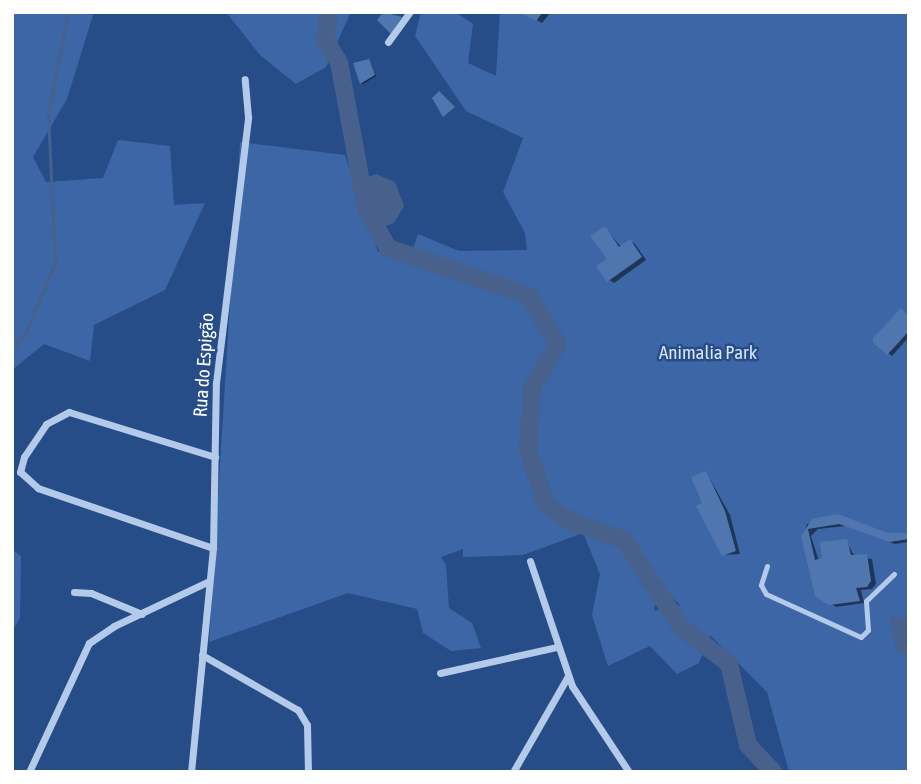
<!DOCTYPE html>
<html>
<head>
<meta charset="utf-8">
<style>
  body { margin:0 }
  #map { position:relative; width:921px; height:784px; overflow:hidden; background:#274d89; font-family:"Asap Condensed",sans-serif }
  div>[style] { position:absolute }
  [style*='--x'] { left:calc(var(--x)*1px); top:calc(var(--y)*1px); width:calc(var(--w)*1px); rotate:calc(var(--a)*1deg) }
  .green>* { inset:0; background:#3c66a5 }
  .water>* { inset:0; background:#47618c }
  .shadow>* { inset:0; background:#0007 }
  .stream>* { height:2.5px; margin:-1.25px; padding:0 1.25px; transform-origin:1.25px; border-radius:1.25px; background:#47618c }
  .river>* { height:18px; margin:-9px; padding:0 9px; transform-origin:9px; border-radius:9px; background:#47618c }
  .building>* { inset:0; background:#5076b0 }
  .lane>* { height:5px; margin:-2.5px; padding:0 2.5px; transform-origin:2.5px; border-radius:2.5px; background:#b4cae9 }
  .street>* { height:7px; margin:-3.5px; padding:0 3.5px; transform-origin:3.5px; border-radius:3.5px; background:#b4cae9 }
  span { translate:-50% -50%; white-space:nowrap; text-align:center; line-height:1.15; -webkit-text-stroke:5px #274d89; paint-order:stroke }
  .park-label { font-size:19px; color:#d8e5f7 }
  .street-label { font-size:19px; color:#fff }
  .frame { position:absolute; inset:0; border:14px solid #fff; pointer-events:none }
</style>
</head>
<body>
<div id="map">
  <div class="green">
    <i style="clip-path:polygon(12px 12px,94px 12px,67px 99px,33px 157px,46px 182px,103px 178px,118px 140px,170px 146px,174px 205px,205px 203px,165px 290px,94px 325px,90px 361px,44px 344px,12px 370px)"></i>
    <i style="clip-path:polygon(226px 12px,349px 12px,350px 14px,326px 67px,296px 84px,260px 55px)"></i>
    <i style="clip-path:polygon(evenodd,421px 12px,455px 12px,473px 24px,468px 63px,496px 76px,500px 12px,909px 12px,909px 772px,789px 772px,767px 692px,710px 635px,699px 663px,677px 674px,650px 646px,608px 666px,592px 615px,600px 574px,583px 533px,523px 555px,463px 557px,463px 549px,441px 557px,446px 565px,449px 608px,472px 623px,481px 648px,451px 651px,423px 633px,417px 609px,348px 593px,209px 642px,240px 142px,345px 155px,351px 174px,359px 180px,360px 200px,378px 252px,412px 252px,418px 234px,459px 251px,527px 250px,525px 233px,503px 192px,523px 138px,466px 111px,415px 36px,421px 12px,659px 584px,680px 605px,654px 611px,659px 584px)"></i>
    <i style="clip-path:polygon(12px 549px,21px 556px,20px 618px,12px 631px)"></i>
  </div>
  <div class="water">
    <i style="clip-path:polygon(376px 174px,395px 182px,404px 206px,394px 223px,377px 229px,366px 209px,361px 180px)"></i>
    <i style="clip-path:polygon(889px 617px,909px 618px,909px 654px,897px 653px)"></i>
  </div>
  <div class="shadow">
    <i style="clip-path:polygon(522px 12px,551px 12px,542px 23px)"></i>
    <i style="clip-path:polygon(369px 61px,376px 76px,363px 84px,361px 83px)"></i>
    <i style="clip-path:polygon(605px 228px,621px 247px,630px 241px,635px 244px,646px 260px,614px 283px,609px 280px)"></i>
    <i style="clip-path:polygon(905px 313px,909px 337px,892px 356px,875px 343px)"></i>
    <i style="clip-path:polygon(706px 472px,730px 515px,740px 554px,723px 555px,704px 504px)"></i>
    <i style="clip-path:polygon(838px 516px,887px 535px,909px 533px,909px 542px,895px 544px,846px 526px,818px 529px,811px 536px,819px 561px,846px 541px,855px 557px,872px 559px,876px 584px,872px 589px,861px 590px,864px 603px,836px 607px,817px 594px,803px 536px,807px 524px)"></i>
  </div>
  <div class="stream">
    <i style="--x:12;--y:350;--w:21;--a:-51"></i>
    <i style="--x:25;--y:334;--w:77;--a:-67.1"></i>
    <i style="--x:55;--y:263;--w:148;--a:-92.7"></i>
    <i style="--x:48;--y:115;--w:105;--a:-79"></i>
  </div>
  <div class="river">
    <i style="--x:329;--y:12;--w:28;--a:98"></i>
    <i style="--x:325;--y:40;--w:26;--a:58"></i>
    <i style="--x:339;--y:62;--w:149;--a:79.6"></i>
    <i style="--x:366;--y:209;--w:45;--a:60.6"></i>
    <i style="--x:388;--y:248;--w:149;--a:18.8"></i>
    <i style="--x:529;--y:296;--w:56;--a:58.9"></i>
    <i style="--x:558;--y:344;--w:51;--a:120.6"></i>
    <i style="--x:532;--y:388;--w:62;--a:93.7"></i>
    <i style="--x:528;--y:450;--w:57;--a:71.6"></i>
    <i style="--x:546;--y:504;--w:29;--a:35"></i>
    <i style="--x:570;--y:521;--w:57;--a:19.4"></i>
    <i style="--x:624;--y:540;--w:104;--a:56.8"></i>
    <i style="--x:681;--y:627;--w:61;--a:37.6"></i>
    <i style="--x:729;--y:664;--w:83;--a:76.8"></i>
    <i style="--x:748;--y:745;--w:37;--a:47"></i>
  </div>
  <div class="building">
    <i style="clip-path:polygon(383px 12px,402px 17px,391px 34px,377px 20px)"></i>
    <i style="clip-path:polygon(519px 12px,543px 12px,536px 21px)"></i>
    <i style="clip-path:polygon(369px 59px,375px 75px,360px 84px,353px 63px)"></i>
    <i style="clip-path:polygon(439px 91px,455px 107px,443px 117px,432px 98px)"></i>
    <i style="clip-path:polygon(605px 226px,619px 247px,630px 239px,642px 257px,607px 282px,596px 266px,607px 259px,590px 236px)"></i>
    <i style="clip-path:polygon(901px 308px,909px 317px,909px 331px,887px 355px,873px 343px,873px 338px)"></i>
    <i style="clip-path:polygon(706px 471px,725px 511px,736px 551px,722px 556px,696px 506px,702px 503px,691px 477px)"></i>
    <i style="clip-path:polygon(838px 514px,888px 533px,909px 533px,909px 539px,889px 542px,839px 524px,808px 529px,815px 560px,822px 558px,820px 542px,847px 539px,851px 555px,867px 554px,871px 581px,867px 587px,856px 588px,860px 601px,829px 605px,815px 596px,801px 536px,812px 519px)"></i>
  </div>
  <div class="lane">
    <i style="--x:767;--y:566;--w:20;--a:108"></i>
    <i style="--x:761;--y:585;--w:10;--a:61"></i>
    <i style="--x:766;--y:594;--w:104;--a:24.4"></i>
    <i style="--x:861;--y:637;--w:10;--a:-45"></i>
    <i style="--x:868;--y:630;--w:29;--a:-94"></i>
    <i style="--x:866;--y:601;--w:39;--a:-44"></i>
  </div>
  <div class="street">
    <i style="--x:388;--y:42;--w:37;--a:-54"></i>
    <i style="--x:213;--y:548;--w:185;--a:-161.1"></i>
    <i style="--x:38;--y:488;--w:24;--a:-138"></i>
    <i style="--x:20;--y:472;--w:16;--a:-75"></i>
    <i style="--x:24;--y:457;--w:40;--a:-56"></i>
    <i style="--x:46;--y:424;--w:26;--a:-28"></i>
    <i style="--x:69;--y:412;--w:153;--a:17.1"></i>
    <i style="--x:530;--y:561;--w:132;--a:71.4"></i>
    <i style="--x:572;--y:686;--w:103;--a:56.5"></i>
    <i style="--x:74;--y:592;--w:17;--a:3"></i>
    <i style="--x:91;--y:593;--w:55;--a:22.4"></i>
    <i style="--x:202;--y:655;--w:111;--a:29.8"></i>
    <i style="--x:298;--y:710;--w:17;--a:59"></i>
    <i style="--x:307;--y:725;--w:47;--a:88.8"></i>
    <i style="--x:440;--y:673;--w:119;--a:-12.6"></i>
    <i style="--x:29;--y:772;--w:142;--a:-65.1"></i>
    <i style="--x:89;--y:643;--w:30;--a:-34"></i>
    <i style="--x:114;--y:626;--w:105;--a:-25.3"></i>
    <i style="--x:191;--y:772;--w:225;--a:-84.4"></i>
    <i style="--x:213;--y:548;--w:165;--a:-89"></i>
    <i style="--x:216;--y:383;--w:268;--a:-83.1"></i>
    <i style="--x:248;--y:117;--w:38;--a:-95"></i>
    <i style="--x:513;--y:772;--w:111;--a:-60.2"></i>
  </div>
  <div class="park-label">
    <span style="left:708px;top:353px">Animalia Park</span>
  </div>
  <div class="street-label">
    <span style="left:204px;top:365px;rotate:-86deg">Rua do Espigão</span>
  </div>
  <div class="frame"></div>
</div>
</body>
</html>
